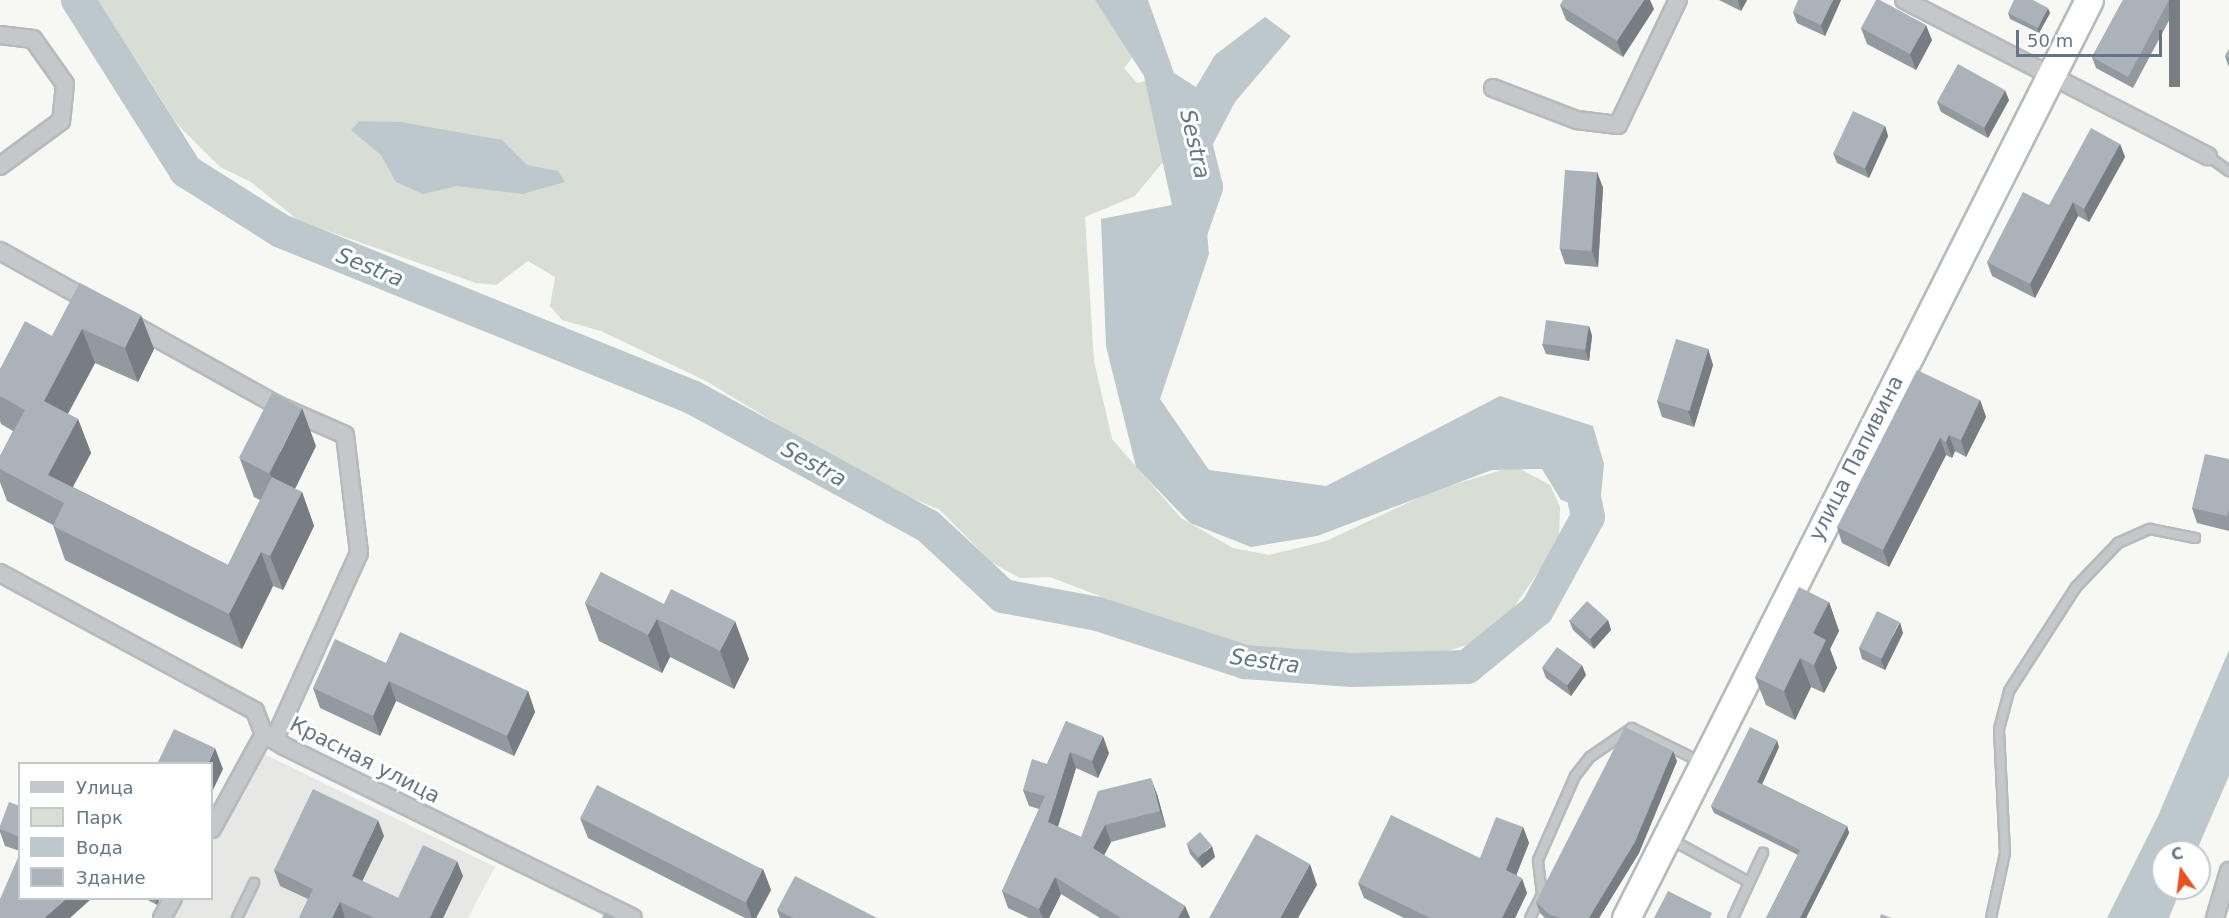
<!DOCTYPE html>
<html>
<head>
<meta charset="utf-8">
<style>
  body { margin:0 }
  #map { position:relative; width:2229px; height:918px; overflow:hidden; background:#f7f7f3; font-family:"DejaVu Sans",sans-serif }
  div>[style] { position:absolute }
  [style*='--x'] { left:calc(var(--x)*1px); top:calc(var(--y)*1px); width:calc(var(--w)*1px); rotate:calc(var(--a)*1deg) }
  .built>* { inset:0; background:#e7e8e6 }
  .green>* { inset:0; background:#d8ded4 }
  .water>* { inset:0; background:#bcc8cc }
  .river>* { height:34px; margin:-17px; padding:0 17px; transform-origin:17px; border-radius:17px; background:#bcc8cc }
  .roads { filter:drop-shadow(2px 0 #b6babd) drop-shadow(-2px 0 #b6babd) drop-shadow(0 2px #b6babd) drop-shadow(0 -2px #b6babd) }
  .service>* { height:8px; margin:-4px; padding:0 4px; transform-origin:4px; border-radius:4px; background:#c4c8cb }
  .minor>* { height:16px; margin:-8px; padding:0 8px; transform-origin:8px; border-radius:8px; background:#c4c8cb }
  .trunk>* { height:27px; margin:-13.5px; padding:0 13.5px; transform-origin:13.5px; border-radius:13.5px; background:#fff }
  .wall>* { inset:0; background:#929a9f }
  .shaded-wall>* { inset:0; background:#777d82; transform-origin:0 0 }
  .building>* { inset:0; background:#aab3b9; transform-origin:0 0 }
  span { translate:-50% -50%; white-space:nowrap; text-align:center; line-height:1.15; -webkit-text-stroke:6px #fff; paint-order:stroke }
  .street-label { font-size:21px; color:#647685 }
  .water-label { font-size:22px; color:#607882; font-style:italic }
  .legend { position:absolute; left:18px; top:762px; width:195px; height:138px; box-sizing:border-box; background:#fff; border:2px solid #c1c8ce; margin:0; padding:8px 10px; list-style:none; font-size:18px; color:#647685 }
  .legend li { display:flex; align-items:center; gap:12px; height:30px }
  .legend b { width:30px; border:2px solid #c1c8ce }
  .north { position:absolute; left:2151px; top:840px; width:60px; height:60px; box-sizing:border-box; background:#fff; border:2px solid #c1c8ce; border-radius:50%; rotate:346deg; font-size:16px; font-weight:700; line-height:24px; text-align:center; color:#647685 }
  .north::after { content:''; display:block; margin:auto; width:21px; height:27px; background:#e95121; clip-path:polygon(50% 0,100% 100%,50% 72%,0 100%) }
  .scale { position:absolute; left:2016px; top:30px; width:146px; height:27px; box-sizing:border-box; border:3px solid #647685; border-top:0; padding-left:8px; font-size:18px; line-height:21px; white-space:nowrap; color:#647685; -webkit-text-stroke:4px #fff; paint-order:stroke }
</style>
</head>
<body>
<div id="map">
  <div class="built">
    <i style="clip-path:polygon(260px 752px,495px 867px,468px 918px,169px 918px,179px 899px,212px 898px,212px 840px)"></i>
  </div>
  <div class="green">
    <i style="clip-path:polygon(98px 0,1099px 0,1135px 54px,1124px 68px,1137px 83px,1157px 78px,1168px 156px,1135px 196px,1085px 217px,1094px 361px,1112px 439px,1181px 518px,1233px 548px,1269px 555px,1326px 541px,1433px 491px,1515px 466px,1550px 485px,1560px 507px,1559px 542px,1505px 620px,1471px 644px,1409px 662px,1237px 649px,1050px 577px,1020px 578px,991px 562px,940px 510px,868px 479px,706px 381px,601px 331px,562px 320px,550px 306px,555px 277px,528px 261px,496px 285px,476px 283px,299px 221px,251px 182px,220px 167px,177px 124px)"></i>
  </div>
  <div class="water">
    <i style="clip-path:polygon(1095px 0,1148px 0,1174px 73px,1196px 87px,1215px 55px,1265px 17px,1291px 36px,1235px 102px,1201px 167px,1209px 254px,1160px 399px,1209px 470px,1326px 486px,1500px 396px,1593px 426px,1604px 464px,1601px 495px,1590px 503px,1573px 504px,1561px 500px,1542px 469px,1492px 470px,1317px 536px,1251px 547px,1190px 523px,1136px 467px,1106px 346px,1101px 219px,1172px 205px,1144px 76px)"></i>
    <i style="clip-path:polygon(359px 121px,400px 122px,502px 140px,527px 165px,558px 171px,565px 182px,522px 194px,457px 186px,423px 194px,396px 182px,381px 155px,351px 130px)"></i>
    <i style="clip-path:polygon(2229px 650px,2229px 776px,2196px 852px,2163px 852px,2163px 888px,2181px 888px,2169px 918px,2107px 918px,2158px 816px)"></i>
  </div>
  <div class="river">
    <i style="--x:78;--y:0;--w:202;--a:57.7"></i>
    <i style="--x:186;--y:171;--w:112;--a:32.3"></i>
    <i style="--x:281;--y:231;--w:443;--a:22"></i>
    <i style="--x:692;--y:397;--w:269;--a:28.7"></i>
    <i style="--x:928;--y:526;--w:103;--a:43"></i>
    <i style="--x:1003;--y:596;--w:97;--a:10.7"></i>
    <i style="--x:1098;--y:614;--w:155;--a:18.1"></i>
    <i style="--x:1245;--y:662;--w:107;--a:4.3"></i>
    <i style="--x:1352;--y:670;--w:115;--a:-1.5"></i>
    <i style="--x:1467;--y:667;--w:90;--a:-39.2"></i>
    <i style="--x:1537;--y:610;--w:106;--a:-61.3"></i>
    <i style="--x:1588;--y:517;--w:60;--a:-101.5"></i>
    <i style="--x:1188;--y:239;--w:55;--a:-70.9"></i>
    <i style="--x:1206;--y:187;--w:66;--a:-104"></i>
  </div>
  <div class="roads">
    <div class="service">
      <i style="--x:2208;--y:156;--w:26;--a:36"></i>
      <i style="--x:1670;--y:839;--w:90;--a:28.6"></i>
      <i style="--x:237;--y:918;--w:39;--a:-64"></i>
      <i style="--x:1530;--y:918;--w:27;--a:-63"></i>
      <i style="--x:1542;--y:894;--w:34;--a:-97"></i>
      <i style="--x:1538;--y:860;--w:92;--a:-66.2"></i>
      <i style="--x:1575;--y:776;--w:24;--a:-52"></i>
      <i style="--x:1590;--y:757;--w:51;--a:-34.6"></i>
      <i style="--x:1632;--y:728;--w:77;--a:26.2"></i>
      <i style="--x:1733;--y:918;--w:72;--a:-65.2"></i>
      <i style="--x:1991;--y:918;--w:66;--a:-77.8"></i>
      <i style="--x:2005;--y:853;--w:124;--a:-92.8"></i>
      <i style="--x:1999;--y:729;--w:39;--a:-75"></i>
      <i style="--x:2009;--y:691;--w:124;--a:-57.2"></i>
      <i style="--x:2076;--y:587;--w:61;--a:-46.3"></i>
      <i style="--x:2118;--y:543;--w:35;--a:-24"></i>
      <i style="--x:2150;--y:529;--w:46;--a:11.3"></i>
    </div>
    <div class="minor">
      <i style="--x:1904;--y:0;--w:342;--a:27.2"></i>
      <i style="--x:0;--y:35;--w:33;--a:7"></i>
      <i style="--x:33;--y:39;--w:55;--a:54.6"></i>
      <i style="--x:65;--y:84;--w:37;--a:96"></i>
      <i style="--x:61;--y:121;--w:76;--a:143.6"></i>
      <i style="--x:1493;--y:88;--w:90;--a:20.9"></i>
      <i style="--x:1577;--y:120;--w:41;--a:7"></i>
      <i style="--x:1618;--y:125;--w:139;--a:-64.4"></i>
      <i style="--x:0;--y:251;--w:107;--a:29.2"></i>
      <i style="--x:128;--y:322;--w:171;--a:29.1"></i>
      <i style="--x:277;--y:405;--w:74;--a:23.8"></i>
      <i style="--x:345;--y:435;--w:119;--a:83.2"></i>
      <i style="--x:359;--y:553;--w:205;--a:114.4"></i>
      <i style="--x:0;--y:573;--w:290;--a:28.4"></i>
      <i style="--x:255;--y:711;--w:25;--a:69"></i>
      <i style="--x:264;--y:734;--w:21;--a:31"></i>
      <i style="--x:282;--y:745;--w:391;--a:26.2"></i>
      <i style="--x:212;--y:829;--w:108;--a:-61.3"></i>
      <i style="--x:162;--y:918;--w:23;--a:-61"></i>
      <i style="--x:2215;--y:918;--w:49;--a:-73.4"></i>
    </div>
    <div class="trunk">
      <i style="--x:1626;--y:918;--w:1028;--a:-63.24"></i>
    </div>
  </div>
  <div class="wall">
    <i style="clip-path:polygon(1719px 0,1747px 0,1741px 11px)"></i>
    <i style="clip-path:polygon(1841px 0,1825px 36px,1797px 23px,1793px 12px)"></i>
    <i style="clip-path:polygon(2123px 0,2180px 0,2133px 88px,2096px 68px,2092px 57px)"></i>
    <i style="clip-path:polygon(1560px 5px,1654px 9px,1623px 57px,1566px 20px)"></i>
    <i style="clip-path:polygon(2008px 13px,2050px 13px,2039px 33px,2010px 19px)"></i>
    <i style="clip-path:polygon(1861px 28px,1932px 40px,1916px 70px,1867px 44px)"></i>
    <i style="clip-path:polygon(2229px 49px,2229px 66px,2228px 65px,2225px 56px)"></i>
    <i style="clip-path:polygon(2009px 100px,1988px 138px,1941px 112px,1937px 102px)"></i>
    <i style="clip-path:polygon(1885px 126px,1888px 136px,1869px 178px,1837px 163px,1833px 153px)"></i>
    <i style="clip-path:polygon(2120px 144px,2125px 157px,2089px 222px,2078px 216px,2035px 298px,1992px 276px,1987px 262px,2049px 205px)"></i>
    <i style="clip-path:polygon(1597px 172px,1603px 188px,1598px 267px,1565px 264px,1560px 249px)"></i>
    <i style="clip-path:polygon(80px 283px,154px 349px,138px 382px,95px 363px,68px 414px,78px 419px,91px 453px,73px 487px,228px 565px,260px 500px,254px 497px,240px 459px,316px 446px,295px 489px,302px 492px,314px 526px,283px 590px,273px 586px,242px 649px,65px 560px,53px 525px,7px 501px,0 482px,0 456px,13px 431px,1px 424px,0 421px,0 369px,52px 336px)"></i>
    <i style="clip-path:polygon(1589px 326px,1592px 336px,1589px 361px,1546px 354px,1542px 344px)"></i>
    <i style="clip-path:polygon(1708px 349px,1713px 365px,1694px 427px,1662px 417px,1657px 401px)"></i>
    <i style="clip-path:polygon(1980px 400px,1986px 417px,1966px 457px,1955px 451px,1952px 458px,1946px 455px,1889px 567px,1842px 543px,1837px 527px)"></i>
    <i style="clip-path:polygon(2229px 459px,2229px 531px,2197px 523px,2192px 508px)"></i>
    <i style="clip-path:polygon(601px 572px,749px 659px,734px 689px,670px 657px,662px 673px,599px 641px,585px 603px)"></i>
    <i style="clip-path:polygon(1829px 602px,1839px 631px,1830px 649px,1837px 668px,1824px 693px,1811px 687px,1795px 720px,1766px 705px,1755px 677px)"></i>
    <i style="clip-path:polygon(1569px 620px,1608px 620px,1611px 630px,1594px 649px,1573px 630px)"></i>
    <i style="clip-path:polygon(1903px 633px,1885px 670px,1862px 659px,1859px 648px)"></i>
    <i style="clip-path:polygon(386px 663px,528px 691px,535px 712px,514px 756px,396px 701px,380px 736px,320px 708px,313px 688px)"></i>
    <i style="clip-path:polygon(1542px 667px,1586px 675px,1571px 696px,1546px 678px)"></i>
    <i style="clip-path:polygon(1066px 721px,1109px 753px,1098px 778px,1076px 768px,1058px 827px,1081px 837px,1157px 794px,1166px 827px,1111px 842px,1104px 855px,1185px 906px,1190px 918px,1100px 918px,1061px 894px,1049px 918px,1029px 918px,1008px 908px,1002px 891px,1039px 809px,1029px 806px,1023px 790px,1047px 764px)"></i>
    <i style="clip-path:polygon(1779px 747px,1762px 784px,1847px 826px,1849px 833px,1806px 918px,1766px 918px,1798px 855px,1714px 813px,1711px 806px)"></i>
    <i style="clip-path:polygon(1677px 761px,1639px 853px,1599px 918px,1545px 918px,1540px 913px,1536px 902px)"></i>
    <i style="clip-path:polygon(20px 806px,20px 851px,5px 846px,0 832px,0 826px)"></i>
    <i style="clip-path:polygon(580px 818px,763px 869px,771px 890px,756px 918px,745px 918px,588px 838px)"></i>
    <i style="clip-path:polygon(1523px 827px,1529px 843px,1516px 875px,1527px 893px,1515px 918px,1404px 918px,1364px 898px,1358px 883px,1480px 858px)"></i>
    <i style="clip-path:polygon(384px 836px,362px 881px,398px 898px,463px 876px,443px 918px,299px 918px,308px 899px,280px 886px,274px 870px)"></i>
    <i style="clip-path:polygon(1187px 844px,1215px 857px,1202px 868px,1190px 854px)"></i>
    <i style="clip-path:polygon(144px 898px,160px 898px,157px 905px)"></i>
    <i style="clip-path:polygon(777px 910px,877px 918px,780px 918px)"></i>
  </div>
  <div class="shaded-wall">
    <i style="clip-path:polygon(1644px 0,1650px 0,1654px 9px,1623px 57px,1617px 41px)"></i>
    <i style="clip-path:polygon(1738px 0,1747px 0,1741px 11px,1738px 1px)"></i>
    <i style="clip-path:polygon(1833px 0,1841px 0,1825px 36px,1821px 25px)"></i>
    <i style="left:2169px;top:0;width:11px;height:87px"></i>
    <i style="clip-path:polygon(2048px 8px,2050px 13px,2039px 33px,2038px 28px)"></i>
    <i style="clip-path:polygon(1926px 25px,1932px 40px,1916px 70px,1910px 54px)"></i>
    <i style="clip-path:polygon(2005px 90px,2009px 100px,1988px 138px,1984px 128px)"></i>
    <i style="clip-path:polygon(1885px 126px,1888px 136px,1869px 178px,1865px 168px)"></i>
    <i style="clip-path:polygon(2120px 144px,2125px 157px,2089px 222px,2084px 209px)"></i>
    <i style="clip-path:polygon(1597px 172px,1603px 188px,1598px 267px,1592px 251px)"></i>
    <i style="clip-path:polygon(2073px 202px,2078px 216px,2035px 298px,2030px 284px)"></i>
    <i style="clip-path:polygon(141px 315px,154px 349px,138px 382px,125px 348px)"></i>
    <i style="clip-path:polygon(1589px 326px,1592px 336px,1589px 361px,1585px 350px)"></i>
    <i style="clip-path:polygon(82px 329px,95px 363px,56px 435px,44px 401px)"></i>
    <i style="clip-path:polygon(1708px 349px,1713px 365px,1694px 427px,1688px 411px)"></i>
    <i style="clip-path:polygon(1980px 400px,1986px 417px,1966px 457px,1961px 440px)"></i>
    <i style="clip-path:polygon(302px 408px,316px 446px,284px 511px,270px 473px)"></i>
    <i style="clip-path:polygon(78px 419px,91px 453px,64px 503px,48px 475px)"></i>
    <i style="clip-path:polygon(1949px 435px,1955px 451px,1952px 458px,1946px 442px)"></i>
    <i style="clip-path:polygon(1940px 438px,1946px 455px,1889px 567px,1883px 550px)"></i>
    <i style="clip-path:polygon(302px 492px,314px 526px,283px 590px,270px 556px)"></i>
    <i style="clip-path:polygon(261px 552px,273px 586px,242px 649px,229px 614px)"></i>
    <i style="clip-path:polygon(1829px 602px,1839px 631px,1830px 649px,1837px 668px,1824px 693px,1814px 665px,1813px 633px)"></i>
    <i style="clip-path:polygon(657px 619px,670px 657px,662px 673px,648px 635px)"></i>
    <i style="clip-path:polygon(1608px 620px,1611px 630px,1594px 649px,1590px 639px)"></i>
    <i style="clip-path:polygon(735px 621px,749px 659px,734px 689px,720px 651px)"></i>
    <i style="clip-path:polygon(1900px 622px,1903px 633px,1885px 670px,1881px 660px)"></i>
    <i style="clip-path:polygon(1800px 658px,1811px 687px,1795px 720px,1784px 691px)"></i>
    <i style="clip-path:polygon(1582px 665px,1586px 675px,1571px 696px,1567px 685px)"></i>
    <i style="clip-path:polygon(389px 681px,396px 701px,380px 736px,373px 716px)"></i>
    <i style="clip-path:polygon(528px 691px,535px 712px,514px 756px,507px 736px)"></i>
    <i style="clip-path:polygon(1103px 736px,1109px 753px,1098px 778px,1092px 761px)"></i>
    <i style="clip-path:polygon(1777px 740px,1779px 747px,1760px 789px,1757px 782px)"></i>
    <i style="clip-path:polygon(215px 748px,223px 769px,212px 792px,212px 764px,208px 764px)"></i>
    <i style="clip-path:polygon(1673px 751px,1677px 761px,1639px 853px,1599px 918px,1589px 918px)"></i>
    <i style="clip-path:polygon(1070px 752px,1076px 768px,1054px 839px,1048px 822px)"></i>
    <i style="clip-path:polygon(1151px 778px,1157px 794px,1166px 827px,1160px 811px)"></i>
    <i style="clip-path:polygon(378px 820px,384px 836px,357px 892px,352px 876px)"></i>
    <i style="clip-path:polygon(1105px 825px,1111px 842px,1099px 865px,1093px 848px)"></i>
    <i style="clip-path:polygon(1847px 826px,1849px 833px,1806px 918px,1800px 918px)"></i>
    <i style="clip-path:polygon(1523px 827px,1529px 843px,1512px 886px,1506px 870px)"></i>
    <i style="clip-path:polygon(1212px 846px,1215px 857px,1202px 868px,1198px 858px)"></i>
    <i style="clip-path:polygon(457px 861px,463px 876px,443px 918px,430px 918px)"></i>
    <i style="clip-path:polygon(1310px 864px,1317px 885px,1298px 918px,1280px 918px)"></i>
    <i style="clip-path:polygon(763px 869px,771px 890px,756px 918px,752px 918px,746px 902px)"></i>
    <i style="clip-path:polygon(1055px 877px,1061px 894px,1049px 918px,1043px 918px,1039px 909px)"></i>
    <i style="clip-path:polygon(1522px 878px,1527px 893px,1515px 918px,1502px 918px)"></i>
    <i style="clip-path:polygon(67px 898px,90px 898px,90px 900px,70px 918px,44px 918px)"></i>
    <i style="clip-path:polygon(155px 898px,160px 898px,157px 905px)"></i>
    <i style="clip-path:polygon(340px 902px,345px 918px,332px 918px)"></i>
    <i style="clip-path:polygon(1185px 906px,1190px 918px,1178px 918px)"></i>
  </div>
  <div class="building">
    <i style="clip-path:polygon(1563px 0,1644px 0,1617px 41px,1560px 5px)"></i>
    <i style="clip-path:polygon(1798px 0,1833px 0,1821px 25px,1793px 12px)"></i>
    <i style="clip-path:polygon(1876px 0,1880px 0,1926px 25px,1910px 54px,1861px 28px)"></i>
    <i style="clip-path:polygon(2014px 0,2033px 0,2048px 8px,2038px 28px,2008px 13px)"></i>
    <i style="clip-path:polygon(2123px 0,2169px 0,2128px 77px,2092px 57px)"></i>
    <i style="clip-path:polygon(2229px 49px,2229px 59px,2225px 56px)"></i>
    <i style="left:1958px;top:64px;width:54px;height:43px;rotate:29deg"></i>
    <i style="left:1853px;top:111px;width:35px;height:47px;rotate:25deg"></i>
    <i style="clip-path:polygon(2091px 128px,2120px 144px,2084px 209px,2073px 202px,2030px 284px,1987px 262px,2023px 192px,2049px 205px)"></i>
    <i style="left:1565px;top:170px;width:32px;height:79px;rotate:4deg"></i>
    <i style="clip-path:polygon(80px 283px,141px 315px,125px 348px,82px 329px,44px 401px,78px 419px,48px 475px,228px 565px,272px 477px,302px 492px,270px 556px,261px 552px,229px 614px,53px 526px,64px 503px,0 469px,0 456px,25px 410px,0 396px,0 369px,25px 321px,52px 336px)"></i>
    <i style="left:1546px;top:320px;width:43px;height:24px;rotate:8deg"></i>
    <i style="left:1676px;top:339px;width:34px;height:65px;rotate:17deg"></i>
    <i style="clip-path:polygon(1917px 370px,1980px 400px,1961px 440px,1949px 435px,1946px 442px,1940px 438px,1883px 550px,1837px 527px)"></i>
    <i style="left:272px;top:393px;width:34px;height:73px;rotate:27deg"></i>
    <i style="clip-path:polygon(2205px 454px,2229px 459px,2229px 509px,2227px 516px,2192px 508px)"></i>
    <i style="clip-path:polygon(601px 572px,664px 604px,671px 589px,735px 621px,720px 651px,657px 619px,648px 635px,585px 603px)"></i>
    <i style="clip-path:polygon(1799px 587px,1829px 602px,1813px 633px,1826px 640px,1814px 665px,1800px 658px,1784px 691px,1755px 677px)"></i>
    <i style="left:1587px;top:601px;width:28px;height:26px;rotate:42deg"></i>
    <i style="left:1877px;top:611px;width:25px;height:41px;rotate:26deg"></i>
    <i style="clip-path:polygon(400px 632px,528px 691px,507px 736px,389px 681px,373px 716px,313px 688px,335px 639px,386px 663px)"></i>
    <i style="left:1557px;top:647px;width:31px;height:25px;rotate:36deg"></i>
    <i style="clip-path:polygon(1066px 721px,1103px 736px,1092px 761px,1070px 752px,1048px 822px,1081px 837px,1098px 791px,1151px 778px,1160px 811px,1105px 825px,1093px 848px,1185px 906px,1178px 918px,1121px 918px,1055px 877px,1039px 909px,1002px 891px,1045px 796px,1023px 790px,1032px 759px,1047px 764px)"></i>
    <i style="clip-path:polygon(1625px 727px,1673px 751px,1635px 842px,1589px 918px,1561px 918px,1550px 915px,1536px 902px)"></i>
    <i style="clip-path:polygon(1750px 727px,1777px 740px,1757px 782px,1847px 826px,1800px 918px,1766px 918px,1800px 850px,1711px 806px)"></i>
    <i style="clip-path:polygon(174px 729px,215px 748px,208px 764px,157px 764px)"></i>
    <i style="left:597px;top:785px;width:186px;height:37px;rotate:27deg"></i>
    <i style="clip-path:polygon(313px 789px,378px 820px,352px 876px,398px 898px,423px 845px,457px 861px,430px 918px,374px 918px,340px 902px,332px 918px,299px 918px,313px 889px,274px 870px)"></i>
    <i style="clip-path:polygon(9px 802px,20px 806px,20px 837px,0 829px,0 826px)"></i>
    <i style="clip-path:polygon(1391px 815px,1480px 858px,1496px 817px,1523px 827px,1506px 870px,1522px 878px,1502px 918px,1430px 918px,1358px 883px)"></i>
    <i style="left:1200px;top:832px;width:18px;height:18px;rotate:49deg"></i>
    <i style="clip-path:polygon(1256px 834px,1310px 864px,1280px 918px,1209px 918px)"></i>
    <i style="clip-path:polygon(20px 853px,20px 898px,67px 898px,44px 918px,0 918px,0 899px)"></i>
    <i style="clip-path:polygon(795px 876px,877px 918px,793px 918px,777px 910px)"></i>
    <i style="clip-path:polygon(1668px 891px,1712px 913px,1710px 918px,1654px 918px)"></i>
    <i style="clip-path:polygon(605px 912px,616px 918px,602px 918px)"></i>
    <i style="clip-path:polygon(1881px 914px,1891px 918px,1880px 918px)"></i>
  </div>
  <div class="street-label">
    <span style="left:1856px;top:458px;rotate:-63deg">улица Папивина</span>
    <span style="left:365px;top:760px;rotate:27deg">Красная улица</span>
  </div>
  <div class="water-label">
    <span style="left:1195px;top:144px;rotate:77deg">Sestra</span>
    <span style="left:370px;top:267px;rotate:22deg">Sestra</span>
    <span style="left:814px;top:464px;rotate:29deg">Sestra</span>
    <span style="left:1265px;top:661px;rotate:8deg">Sestra</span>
  </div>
  <ul class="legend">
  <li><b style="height:8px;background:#c4c8cb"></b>Улица</li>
  <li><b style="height:16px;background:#d8ded4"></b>Парк</li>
  <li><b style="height:16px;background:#bcc8cc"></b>Вода</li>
  <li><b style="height:16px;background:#aab3b9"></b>Здание</li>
  </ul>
  <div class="north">С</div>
  <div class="scale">50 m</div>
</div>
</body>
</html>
